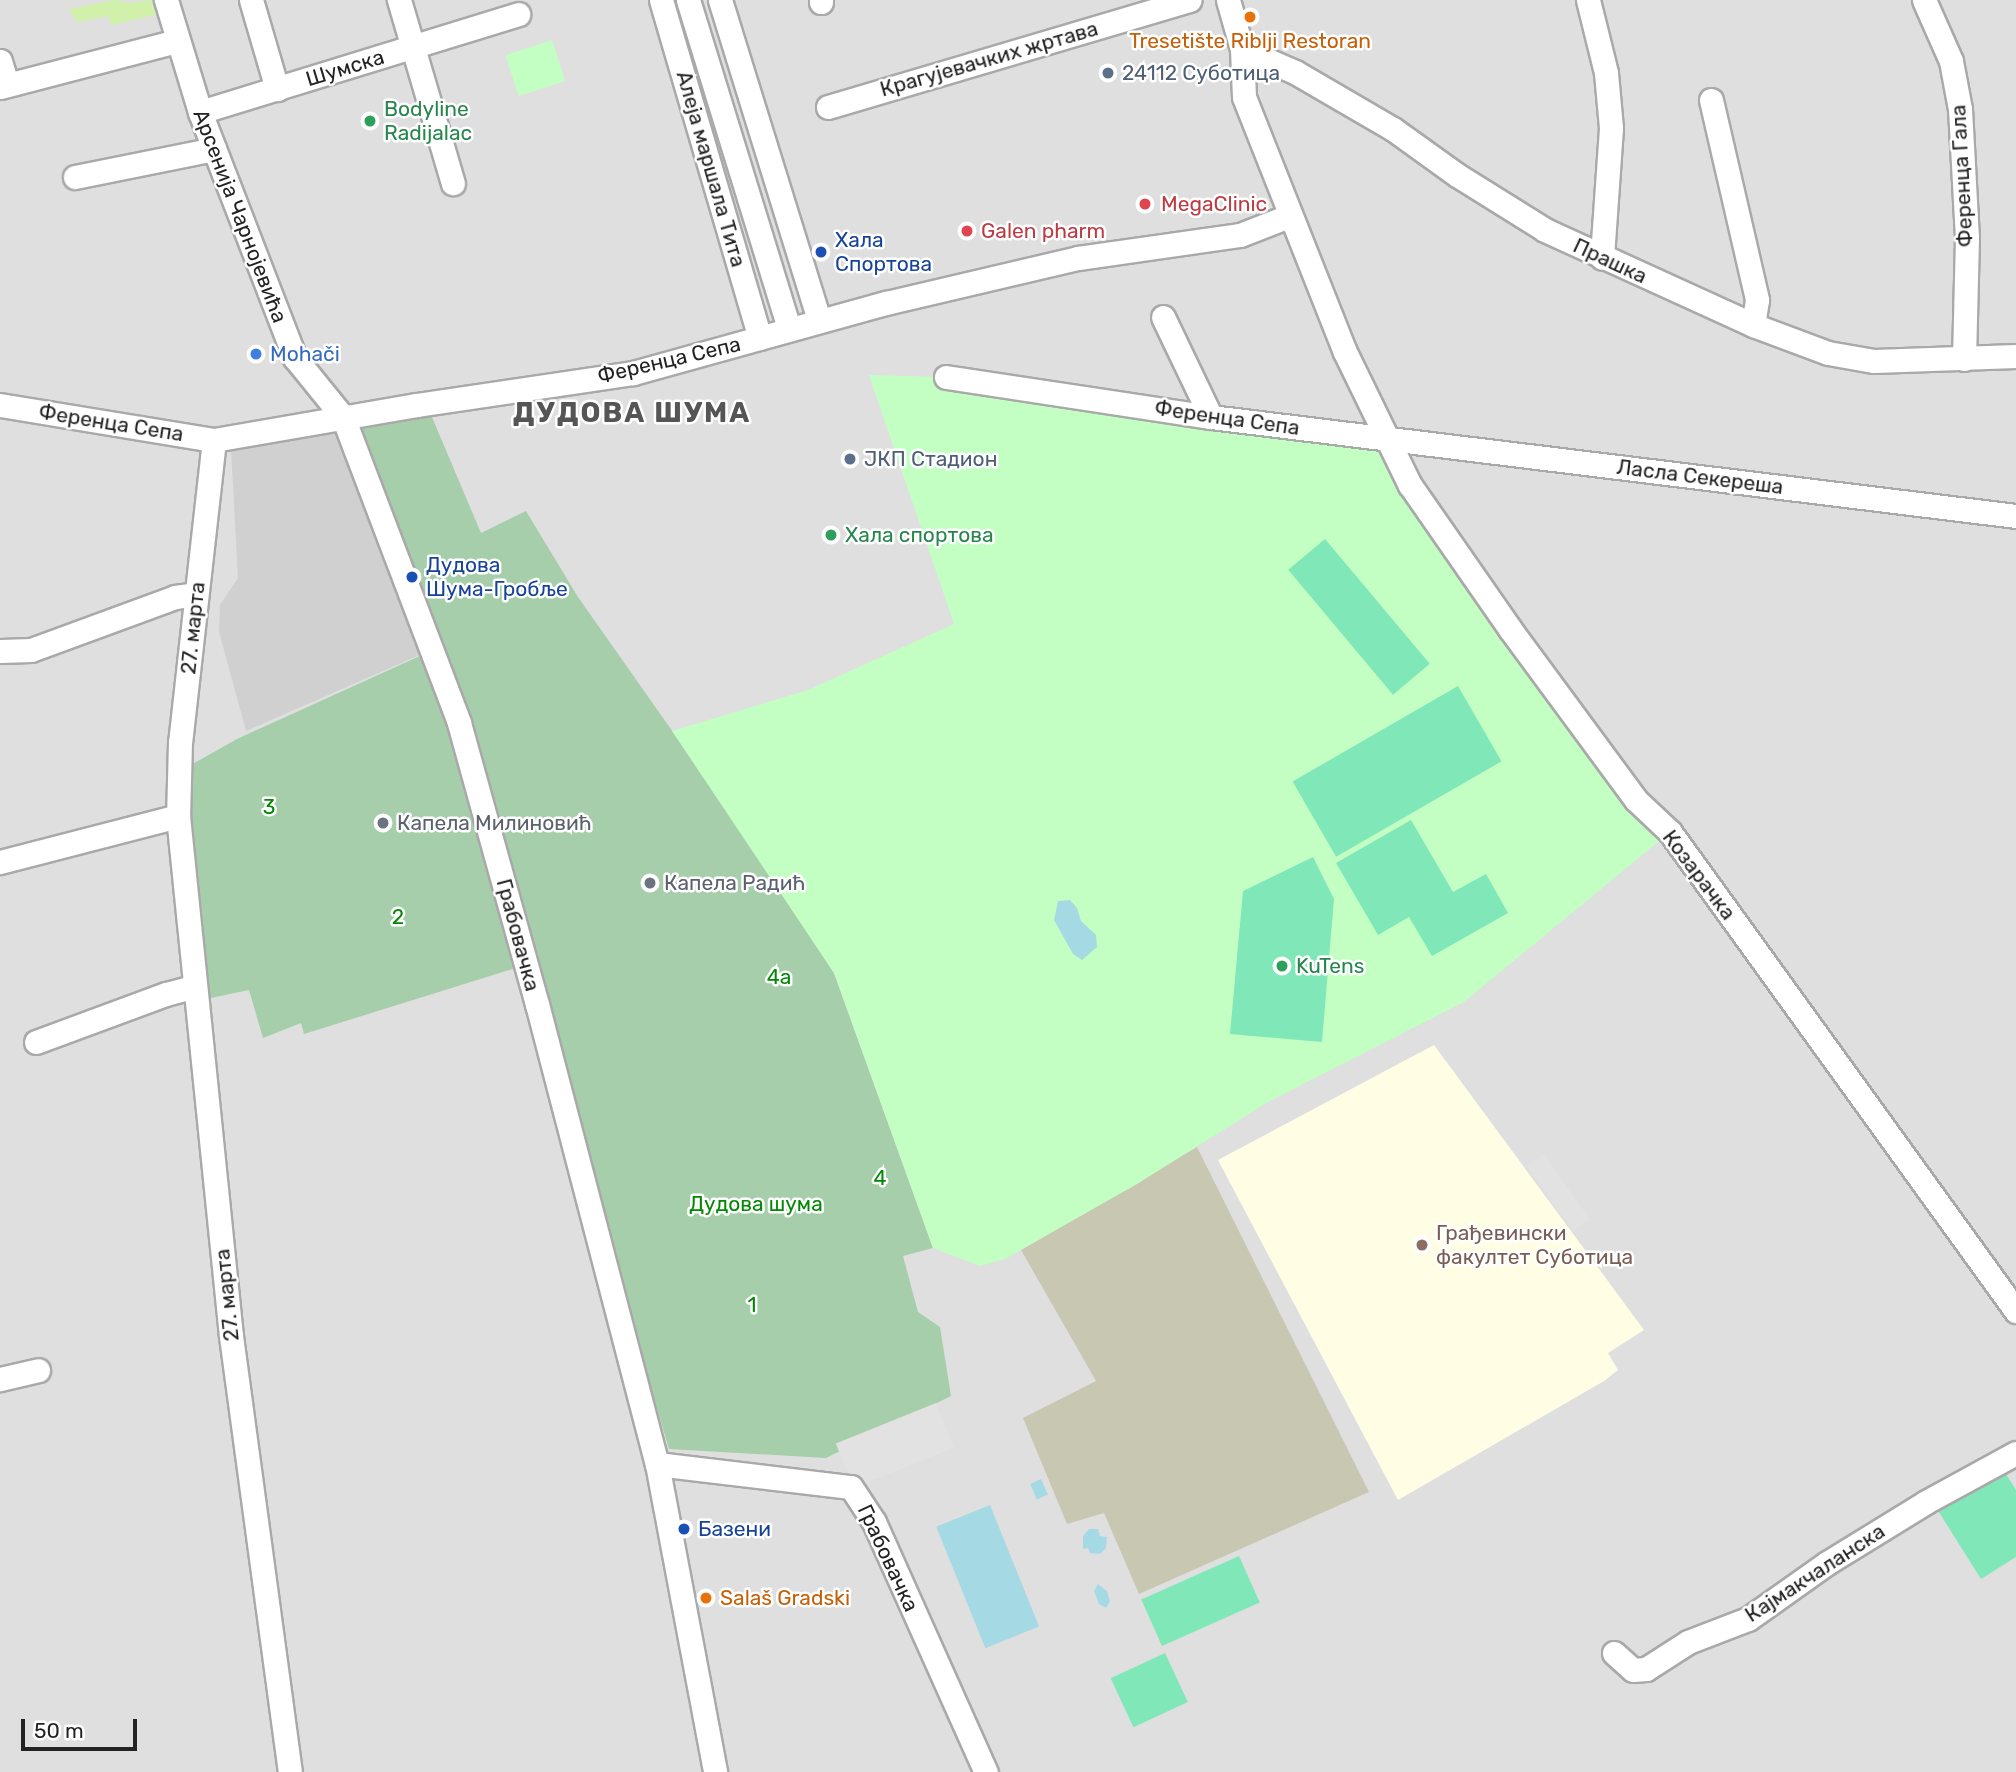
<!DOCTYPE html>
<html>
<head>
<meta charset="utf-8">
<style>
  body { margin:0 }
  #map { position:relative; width:2016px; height:1772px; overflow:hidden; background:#f3eee8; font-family:Rubik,sans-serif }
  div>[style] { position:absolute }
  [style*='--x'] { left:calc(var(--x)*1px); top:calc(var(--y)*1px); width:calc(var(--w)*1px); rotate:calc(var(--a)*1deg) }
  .residential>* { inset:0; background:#e0dfdf; transform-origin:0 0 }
  .education>* { inset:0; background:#fffde4 }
  .religious>* { inset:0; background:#d0d0d0 }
  .construction>* { inset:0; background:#c8c7b2 }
  .grass>* { inset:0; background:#d1f0aa }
  .cemetery>* { inset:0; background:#a7ceaa }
  .park>* { inset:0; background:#c3fec3; transform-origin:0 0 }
  .pitch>* { inset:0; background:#80e8b8; transform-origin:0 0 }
  .parking>* { inset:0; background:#e2e2e2; transform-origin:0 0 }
  .water>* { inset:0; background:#a5dae4; transform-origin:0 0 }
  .roads { filter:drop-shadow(2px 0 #a9a9a9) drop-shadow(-2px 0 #a9a9a9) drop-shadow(0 2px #a9a9a9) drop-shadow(0 -2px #a9a9a9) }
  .minor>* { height:23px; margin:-11.5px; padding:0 11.5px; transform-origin:11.5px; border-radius:11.5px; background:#fff }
  .dots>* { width:19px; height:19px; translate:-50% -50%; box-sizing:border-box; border:4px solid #fff; border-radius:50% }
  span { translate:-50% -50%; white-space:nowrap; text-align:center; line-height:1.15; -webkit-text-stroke:5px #fff; paint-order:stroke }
  .food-label { font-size:21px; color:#c56008 }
  .left { translate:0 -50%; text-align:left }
  .street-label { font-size:21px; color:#222 }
  .service-label { font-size:21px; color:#4e5e75 }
  .leisure-label { font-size:21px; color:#27864d }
  .health-label { font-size:21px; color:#be3a42 }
  .transit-label { font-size:21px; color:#164399 }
  .shop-label { font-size:21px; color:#366cbe }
  .park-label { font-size:21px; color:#028804 }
  .worship-label { font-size:21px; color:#5b616d }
  .education-label { font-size:21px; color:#785e54 }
  .district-label { font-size:28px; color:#555; font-weight:700; letter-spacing:2px }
  .scale { position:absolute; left:21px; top:1719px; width:116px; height:32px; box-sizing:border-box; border:4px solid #222; border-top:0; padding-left:9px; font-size:21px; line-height:24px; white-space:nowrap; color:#222; -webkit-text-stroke:5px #fff; paint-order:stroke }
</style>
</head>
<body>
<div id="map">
  <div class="residential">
    <i style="left:0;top:0;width:2016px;height:1772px"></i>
  </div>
  <div class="education">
    <i style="clip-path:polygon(1434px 1045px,1644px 1330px,1608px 1353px,1618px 1370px,1604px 1381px,1398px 1500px,1218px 1160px)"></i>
  </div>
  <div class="religious">
    <i style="clip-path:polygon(332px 428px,422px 654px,246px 731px,219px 632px,220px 605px,238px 578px,231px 449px)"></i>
  </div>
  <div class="construction">
    <i style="clip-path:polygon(1197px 1147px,1369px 1492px,1139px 1594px,1104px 1513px,1067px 1524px,1023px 1418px,1096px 1381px,1021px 1250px)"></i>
  </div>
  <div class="grass">
    <i style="clip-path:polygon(114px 0,129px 3px,152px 0,156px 15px,111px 25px,109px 16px,77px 22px,69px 9px)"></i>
  </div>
  <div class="cemetery">
    <i style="clip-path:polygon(426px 403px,481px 533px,526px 511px,578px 597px,713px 789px,834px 973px,933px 1248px,903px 1256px,918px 1312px,940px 1327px,951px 1396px,826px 1458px,669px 1449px,620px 1284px,545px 1004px,353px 422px)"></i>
    <i style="clip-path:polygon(422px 655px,450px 731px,516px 968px,304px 1034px,301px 1023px,263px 1038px,249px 990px,206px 999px,189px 824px,189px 766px,237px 739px)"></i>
  </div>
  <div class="park">
    <i style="left:552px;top:40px;width:43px;height:49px;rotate:72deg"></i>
    <i style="clip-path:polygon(869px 375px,946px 377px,1385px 438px,1670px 832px,1464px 1002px,1268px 1102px,1137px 1184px,1005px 1259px,980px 1266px,933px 1248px,834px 973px,672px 731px,808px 690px,954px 624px)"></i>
  </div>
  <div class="pitch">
    <i style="left:1325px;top:539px;width:163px;height:48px;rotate:50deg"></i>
    <i style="left:1458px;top:686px;width:87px;height:191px;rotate:60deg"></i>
    <i style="clip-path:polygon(1411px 820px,1453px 892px,1486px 874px,1508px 913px,1432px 956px,1409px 917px,1378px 935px,1336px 863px)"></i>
    <i style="clip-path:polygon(1313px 857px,1334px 899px,1322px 1042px,1230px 1034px,1243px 891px)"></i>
    <i style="clip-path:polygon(2001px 1466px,2016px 1490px,2016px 1557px,1981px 1579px,1935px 1506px)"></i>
    <i style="left:1239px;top:1556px;width:51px;height:107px;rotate:66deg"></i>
    <i style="left:1165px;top:1653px;width:54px;height:60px;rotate:65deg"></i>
  </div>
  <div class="parking">
    <i style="left:1544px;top:1154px;width:80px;height:21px;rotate:55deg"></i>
    <i style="left:936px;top:1403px;width:48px;height:108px;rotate:68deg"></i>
  </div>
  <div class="water">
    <i style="clip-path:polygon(1070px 900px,1077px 908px,1081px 921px,1096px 935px,1097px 947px,1082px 960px,1073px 954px,1054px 920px,1058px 901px)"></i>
    <i style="left:1041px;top:1479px;width:17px;height:12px;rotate:66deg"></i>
    <i style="left:990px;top:1505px;width:131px;height:58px;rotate:68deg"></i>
    <i style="clip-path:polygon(1089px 1529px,1098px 1529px,1100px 1536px,1107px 1537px,1106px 1548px,1100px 1554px,1090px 1553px,1088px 1548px,1083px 1549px,1083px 1536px)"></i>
    <i style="clip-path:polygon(1098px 1584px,1107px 1591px,1110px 1601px,1106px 1608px,1099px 1604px,1094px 1591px)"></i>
  </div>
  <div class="roads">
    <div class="minor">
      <i style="--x:166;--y:0;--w:117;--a:73.1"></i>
      <i style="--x:200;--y:112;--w:264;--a:68.9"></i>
      <i style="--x:295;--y:358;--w:76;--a:50.9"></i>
      <i style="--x:343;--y:417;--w:327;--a:69.2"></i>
      <i style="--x:459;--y:723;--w:292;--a:74.5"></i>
      <i style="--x:537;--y:1004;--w:475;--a:75.4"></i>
      <i style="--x:657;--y:1464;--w:313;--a:79.3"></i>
      <i style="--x:251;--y:0;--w:93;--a:73.7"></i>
      <i style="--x:399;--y:0;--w:191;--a:73.6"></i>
      <i style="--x:661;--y:0;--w:352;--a:73.7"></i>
      <i style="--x:688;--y:0;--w:344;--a:72.9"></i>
      <i style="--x:720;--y:0;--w:334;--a:72.8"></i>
      <i style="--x:821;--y:0;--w:2;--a:90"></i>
      <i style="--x:1228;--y:0;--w:51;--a:74.1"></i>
      <i style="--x:1242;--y:49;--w:48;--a:87.6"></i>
      <i style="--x:1244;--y:97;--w:274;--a:68.4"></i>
      <i style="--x:1345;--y:352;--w:148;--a:64"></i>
      <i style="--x:1410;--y:485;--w:175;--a:55.2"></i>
      <i style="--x:1510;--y:629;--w:212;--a:53.6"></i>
      <i style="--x:1636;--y:800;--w:47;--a:43.3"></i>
      <i style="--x:1670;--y:832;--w:591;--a:54.16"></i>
      <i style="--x:1588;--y:0;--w:75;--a:76.1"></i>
      <i style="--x:1606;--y:73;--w:55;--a:84.8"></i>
      <i style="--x:1611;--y:128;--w:130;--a:94"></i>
      <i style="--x:1924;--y:0;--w:67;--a:66.1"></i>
      <i style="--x:1951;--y:61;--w:49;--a:79.4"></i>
      <i style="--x:1960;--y:109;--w:128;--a:86.9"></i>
      <i style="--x:1967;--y:237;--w:122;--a:91.4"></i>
      <i style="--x:1242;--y:49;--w:58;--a:23.5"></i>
      <i style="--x:1295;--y:72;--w:113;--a:30.2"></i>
      <i style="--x:1393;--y:129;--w:79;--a:35.7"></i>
      <i style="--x:1457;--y:175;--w:104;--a:32"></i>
      <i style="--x:1545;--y:230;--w:229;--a:24.5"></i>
      <i style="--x:1753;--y:325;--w:80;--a:20.5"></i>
      <i style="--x:1828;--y:353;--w:47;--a:9.9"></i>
      <i style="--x:1874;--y:361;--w:142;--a:-2"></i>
      <i style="--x:0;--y:61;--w:24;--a:73"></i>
      <i style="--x:0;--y:87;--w:183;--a:-14.6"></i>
      <i style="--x:1711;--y:100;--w:205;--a:77"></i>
      <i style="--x:1757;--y:300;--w:25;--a:99"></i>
      <i style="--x:828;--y:107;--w:377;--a:-16.5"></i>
      <i style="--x:200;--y:112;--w:333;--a:-17.1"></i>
      <i style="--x:75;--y:177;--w:142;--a:-11.4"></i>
      <i style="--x:1163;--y:317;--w:111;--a:64.4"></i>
      <i style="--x:946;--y:377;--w:268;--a:8.6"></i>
      <i style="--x:1211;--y:417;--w:811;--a:7.01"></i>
      <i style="--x:0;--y:405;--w:217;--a:9.3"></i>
      <i style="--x:214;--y:440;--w:206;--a:-9.8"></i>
      <i style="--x:417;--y:405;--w:218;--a:-8.4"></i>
      <i style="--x:633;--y:373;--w:263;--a:-15.5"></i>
      <i style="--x:886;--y:303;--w:197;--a:-13.2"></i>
      <i style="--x:1078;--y:258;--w:164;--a:-8.1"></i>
      <i style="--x:1240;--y:235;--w:53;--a:-21.2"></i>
      <i style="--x:214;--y:440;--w:304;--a:96.4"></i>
      <i style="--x:180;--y:742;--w:74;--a:91.5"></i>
      <i style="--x:178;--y:816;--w:523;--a:84.18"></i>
      <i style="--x:231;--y:1336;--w:440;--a:82.3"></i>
      <i style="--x:0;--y:651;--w:31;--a:-2"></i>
      <i style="--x:31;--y:650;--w:153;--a:-20.2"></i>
      <i style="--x:175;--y:597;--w:21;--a:-8"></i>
      <i style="--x:0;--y:862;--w:184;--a:-14.5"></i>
      <i style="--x:36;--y:1042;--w:139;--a:-20.3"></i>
      <i style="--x:166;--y:994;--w:30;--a:-15"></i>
      <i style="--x:0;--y:1379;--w:39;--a:-13"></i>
      <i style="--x:657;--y:1464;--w:195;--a:6.8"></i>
      <i style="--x:851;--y:1487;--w:42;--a:56.7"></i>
      <i style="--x:874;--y:1522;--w:274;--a:65.9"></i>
      <i style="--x:1614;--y:1653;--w:25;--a:42"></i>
      <i style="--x:1633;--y:1670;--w:13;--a:-4"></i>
      <i style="--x:1646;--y:1669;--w:50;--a:-32.7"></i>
      <i style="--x:1688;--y:1642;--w:64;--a:-21"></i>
      <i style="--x:1748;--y:1619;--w:97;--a:-35.3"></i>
      <i style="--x:1827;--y:1563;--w:116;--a:-31.6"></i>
      <i style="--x:1926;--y:1502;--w:102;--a:-28.6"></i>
    </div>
  </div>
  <div class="dots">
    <i style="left:1250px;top:17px;background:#e8710a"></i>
    <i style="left:1108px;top:73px;background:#5c6f8a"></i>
    <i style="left:370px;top:121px;background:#2e9e5b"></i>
    <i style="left:1145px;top:204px;background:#e0444e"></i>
    <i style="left:967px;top:231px;background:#e0444e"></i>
    <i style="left:821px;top:252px;background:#1a4fb4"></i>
    <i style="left:256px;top:354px;background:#3f7fe0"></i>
    <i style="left:850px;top:459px;background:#5c6f8a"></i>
    <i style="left:831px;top:535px;background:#2e9e5b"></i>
    <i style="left:412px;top:577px;background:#1a4fb4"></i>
    <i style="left:383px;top:823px;background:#6b7280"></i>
    <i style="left:650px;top:883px;background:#6b7280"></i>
    <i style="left:1282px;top:966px;background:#2e9e5b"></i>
    <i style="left:1422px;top:1245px;background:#8d6e63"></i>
    <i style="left:684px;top:1529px;background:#1a4fb4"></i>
    <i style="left:706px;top:1598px;background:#e8710a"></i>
  </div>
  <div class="food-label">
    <span style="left:1250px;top:41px">Tresetište Riblji Restoran</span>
    <span class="left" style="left:720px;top:1598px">Salaš Gradski</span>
  </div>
  <div class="street-label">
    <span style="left:989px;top:59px;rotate:-16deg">Крагујевачких жртава</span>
    <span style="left:345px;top:68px;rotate:-17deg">Шумска</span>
    <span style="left:711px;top:169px;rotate:74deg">Алеја маршала Тита</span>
    <span style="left:1962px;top:176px;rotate:-93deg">Ференца Гала</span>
    <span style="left:240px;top:216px;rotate:69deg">Арсенија Чарнојевића</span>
    <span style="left:1610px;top:261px;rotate:25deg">Прашка</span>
    <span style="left:669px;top:360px;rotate:-13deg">Ференца Сепа</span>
    <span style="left:1227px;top:418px;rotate:8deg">Ференца Сепа</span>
    <span style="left:111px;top:423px;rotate:9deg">Ференца Сепа</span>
    <span style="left:1700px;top:477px;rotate:7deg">Ласла Секереша</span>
    <span style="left:193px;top:628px;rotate:-84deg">27. марта</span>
    <span style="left:1699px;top:875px;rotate:53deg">Козарачка</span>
    <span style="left:518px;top:935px;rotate:75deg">Грабовачка</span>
    <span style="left:227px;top:1295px;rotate:-96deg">27. марта</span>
    <span style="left:888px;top:1558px;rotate:65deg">Грабовачка</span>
    <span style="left:1815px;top:1573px;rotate:-33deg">Кајмакчаланска</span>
  </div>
  <div class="service-label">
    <span class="left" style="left:1122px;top:73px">24112 Суботица</span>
    <span class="left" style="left:864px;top:459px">ЈКП Стадион</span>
  </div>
  <div class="leisure-label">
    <span class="left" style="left:384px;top:121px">Bodyline<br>Radijalac</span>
    <span class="left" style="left:845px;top:535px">Хала спортова</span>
    <span class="left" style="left:1296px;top:966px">KuTens</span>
  </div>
  <div class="health-label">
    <span class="left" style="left:1161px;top:204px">MegaClinic</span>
    <span class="left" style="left:981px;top:231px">Galen pharm</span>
  </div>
  <div class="transit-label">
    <span class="left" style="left:835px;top:252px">Хала<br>Спортова</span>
    <span class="left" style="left:426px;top:577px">Дудова<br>Шума-Гробље</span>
    <span class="left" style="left:698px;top:1529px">Базени</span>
  </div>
  <div class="shop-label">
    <span class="left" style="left:270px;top:354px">Mohači</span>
  </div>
  <div class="park-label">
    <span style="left:269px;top:807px">3</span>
    <span style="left:398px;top:917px">2</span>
    <span style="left:779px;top:977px">4a</span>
    <span style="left:880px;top:1178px">4</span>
    <span style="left:756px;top:1204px">Дудова шума</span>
    <span style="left:752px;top:1305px">1</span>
  </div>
  <div class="worship-label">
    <span class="left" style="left:397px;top:823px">Капела Милиновић</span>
    <span class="left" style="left:664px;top:883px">Капела Радић</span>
  </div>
  <div class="education-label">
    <span class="left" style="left:1436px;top:1245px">Грађевински<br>факултет Суботица</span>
  </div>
  <div class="district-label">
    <span style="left:632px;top:413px">ДУДОВА ШУМА</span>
  </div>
  <div class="scale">50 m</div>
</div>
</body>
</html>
